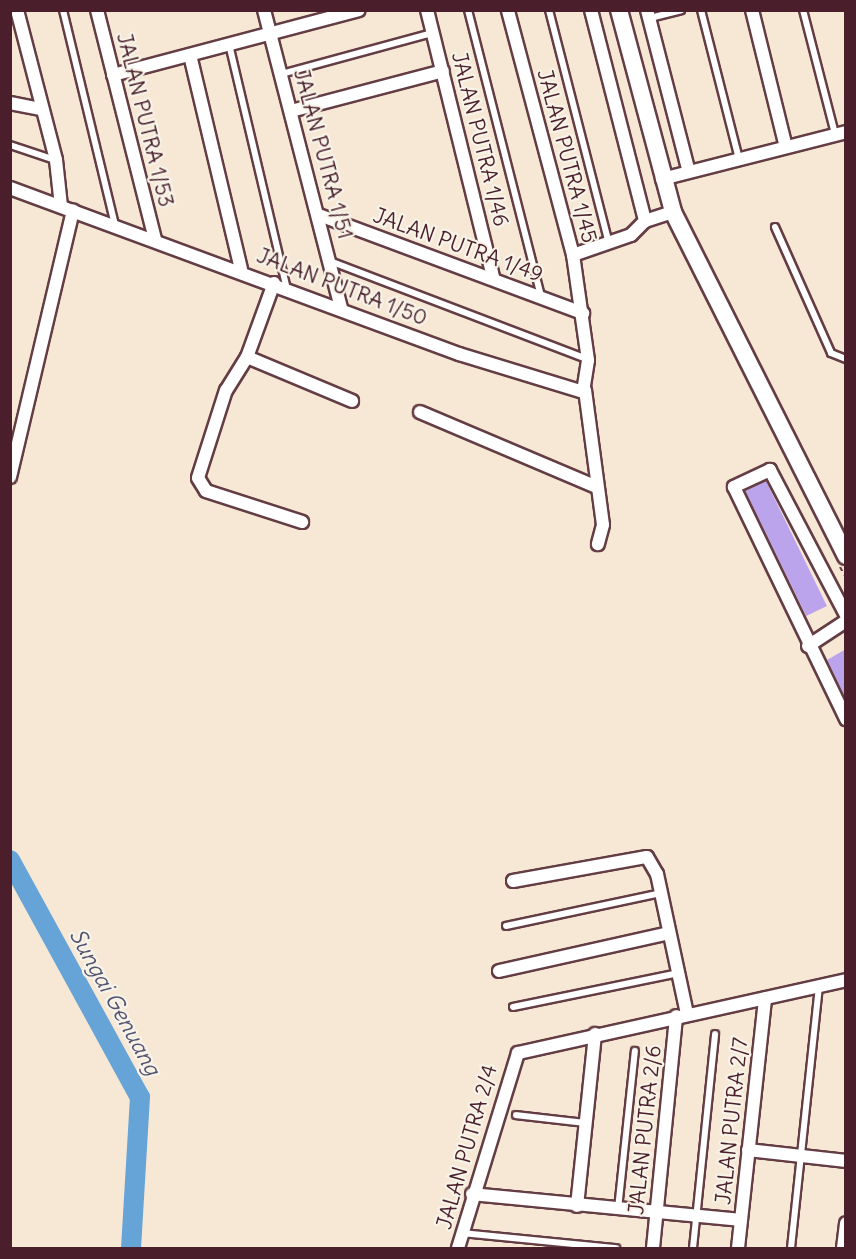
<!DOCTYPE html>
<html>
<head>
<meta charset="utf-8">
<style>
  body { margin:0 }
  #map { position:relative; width:856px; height:1259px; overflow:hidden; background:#f6e8d5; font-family:Delius,sans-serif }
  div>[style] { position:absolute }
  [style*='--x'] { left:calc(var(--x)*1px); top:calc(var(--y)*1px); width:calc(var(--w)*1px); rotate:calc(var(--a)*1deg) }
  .river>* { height:20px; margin:-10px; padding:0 10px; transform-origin:10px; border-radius:10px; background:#66a3d7 }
  .building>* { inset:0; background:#bca4ed; transform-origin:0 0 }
  .path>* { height:2px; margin-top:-1px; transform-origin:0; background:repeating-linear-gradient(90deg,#643d44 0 4.5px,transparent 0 9px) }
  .roads { filter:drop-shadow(2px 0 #643d44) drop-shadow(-2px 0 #643d44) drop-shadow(0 2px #643d44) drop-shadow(0 -2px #643d44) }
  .lane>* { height:6px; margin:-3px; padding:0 3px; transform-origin:3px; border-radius:3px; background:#fff }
  .street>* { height:12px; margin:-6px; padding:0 6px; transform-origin:6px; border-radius:6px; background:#fff }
  .secondary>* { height:16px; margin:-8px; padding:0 8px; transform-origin:8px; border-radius:8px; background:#fff }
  span { translate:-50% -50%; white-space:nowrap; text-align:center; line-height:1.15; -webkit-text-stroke:4.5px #f7f3e8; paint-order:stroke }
  .street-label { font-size:21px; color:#4a1f2b }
  .water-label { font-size:22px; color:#555470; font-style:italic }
  .frame { position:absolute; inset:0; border:12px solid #4a1f2b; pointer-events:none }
</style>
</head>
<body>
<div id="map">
  <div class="river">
    <i style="--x:10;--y:860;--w:270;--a:61.3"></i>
    <i style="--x:140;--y:1097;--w:151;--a:93.4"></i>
  </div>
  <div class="building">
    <i style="left:766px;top:481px;width:139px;height:23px;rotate:64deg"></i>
    <i style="clip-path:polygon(846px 649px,846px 699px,827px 660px)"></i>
  </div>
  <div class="path">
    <i style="--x:840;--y:567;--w:13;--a:61"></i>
  </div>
  <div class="roads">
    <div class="lane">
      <i style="--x:63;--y:10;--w:221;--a:76.4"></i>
      <i style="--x:468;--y:10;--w:295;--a:75.7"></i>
      <i style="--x:549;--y:10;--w:241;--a:75.6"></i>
      <i style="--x:701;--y:10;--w:154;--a:75.7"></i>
      <i style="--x:803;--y:10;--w:128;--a:75.5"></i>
      <i style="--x:650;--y:18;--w:32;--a:-14"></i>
      <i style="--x:229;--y:44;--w:252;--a:76.7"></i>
      <i style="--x:281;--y:74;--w:156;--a:-15.2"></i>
      <i style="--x:10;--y:145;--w:47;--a:18.4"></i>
      <i style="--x:775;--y:227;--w:138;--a:66"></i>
      <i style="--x:831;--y:353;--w:16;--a:22"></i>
      <i style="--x:330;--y:261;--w:275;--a:20.9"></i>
      <i style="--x:506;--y:926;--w:158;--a:-12"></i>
      <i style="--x:513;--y:1007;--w:168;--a:-11.6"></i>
      <i style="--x:516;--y:1115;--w:69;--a:6.6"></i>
      <i style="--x:618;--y:1209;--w:159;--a:-83.9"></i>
      <i style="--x:462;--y:1233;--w:155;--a:5.6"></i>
      <i style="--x:693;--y:1248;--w:215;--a:-84.1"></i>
      <i style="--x:791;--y:1248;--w:262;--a:-83.9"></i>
    </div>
    <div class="street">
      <i style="--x:17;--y:10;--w:155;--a:75.4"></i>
      <i style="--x:56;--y:160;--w:46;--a:83.8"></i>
      <i style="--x:97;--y:10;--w:236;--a:75.8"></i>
      <i style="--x:264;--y:10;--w:308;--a:75.5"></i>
      <i style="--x:427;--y:10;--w:275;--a:76.1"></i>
      <i style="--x:591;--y:10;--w:218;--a:75.6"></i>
      <i style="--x:647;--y:10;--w:167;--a:75.5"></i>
      <i style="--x:752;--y:10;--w:141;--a:76.1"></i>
      <i style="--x:190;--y:55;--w:220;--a:76.6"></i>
      <i style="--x:113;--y:75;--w:254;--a:-14.8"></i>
      <i style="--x:10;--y:103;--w:33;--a:11"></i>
      <i style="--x:291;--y:111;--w:157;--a:-14.7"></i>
      <i style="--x:662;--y:179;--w:190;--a:-14.3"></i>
      <i style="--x:10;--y:188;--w:479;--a:20.3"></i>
      <i style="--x:459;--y:354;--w:130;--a:17"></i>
      <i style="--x:583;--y:392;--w:32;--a:-81"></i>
      <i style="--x:588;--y:360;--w:106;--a:-98.1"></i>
      <i style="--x:573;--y:255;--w:253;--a:-104.9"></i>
      <i style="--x:319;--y:215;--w:282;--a:20.4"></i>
      <i style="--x:573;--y:255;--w:61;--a:-19"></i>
      <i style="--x:631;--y:235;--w:20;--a:-45"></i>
      <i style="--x:645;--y:221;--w:29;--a:-18"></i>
      <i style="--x:274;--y:283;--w:79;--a:110"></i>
      <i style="--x:247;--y:357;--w:114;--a:22.7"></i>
      <i style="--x:247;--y:357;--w:39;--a:122"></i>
      <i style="--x:226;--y:390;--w:92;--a:107.7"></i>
      <i style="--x:198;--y:478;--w:15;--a:58"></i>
      <i style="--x:206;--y:491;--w:101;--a:17.9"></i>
      <i style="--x:585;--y:390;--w:136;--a:82.4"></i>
      <i style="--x:603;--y:525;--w:20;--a:105"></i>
      <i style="--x:420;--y:412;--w:192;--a:23"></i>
      <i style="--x:10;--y:477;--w:274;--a:-76.7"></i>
      <i style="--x:846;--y:615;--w:164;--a:-117.7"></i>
      <i style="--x:770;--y:470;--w:40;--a:155"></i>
      <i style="--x:734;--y:487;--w:258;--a:64.2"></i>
      <i style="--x:808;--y:646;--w:45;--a:-33.3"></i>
      <i style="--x:513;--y:881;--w:136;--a:-10.2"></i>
      <i style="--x:647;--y:857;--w:20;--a:60"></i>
      <i style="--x:657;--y:874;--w:143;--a:77.9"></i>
      <i style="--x:499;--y:971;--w:174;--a:-12.6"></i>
      <i style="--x:748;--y:1150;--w:99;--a:6.4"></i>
      <i style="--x:472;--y:1194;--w:270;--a:5.5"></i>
      <i style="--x:577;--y:1206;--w:173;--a:-84"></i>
      <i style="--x:458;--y:1248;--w:204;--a:-72.9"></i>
      <i style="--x:518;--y:1053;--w:336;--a:-12.5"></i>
      <i style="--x:653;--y:1248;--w:233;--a:-84.3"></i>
      <i style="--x:738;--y:1248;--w:251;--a:-83.8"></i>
      <i style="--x:843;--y:1248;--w:25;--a:-83"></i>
    </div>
    <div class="secondary">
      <i style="--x:619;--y:10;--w:209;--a:75"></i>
      <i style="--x:673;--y:212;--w:385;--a:63.3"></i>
    </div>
  </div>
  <div class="street-label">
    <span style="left:145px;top:120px;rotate:76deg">JALAN PUTRA 1/53</span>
    <span style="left:480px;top:139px;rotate:76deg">JALAN PUTRA 1/46</span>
    <span style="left:323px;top:154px;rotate:75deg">JALAN PUTRA 1/51</span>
    <span style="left:567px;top:156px;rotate:75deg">JALAN PUTRA 1/45</span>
    <span style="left:458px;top:245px;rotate:20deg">JALAN PUTRA 1/49</span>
    <span style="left:342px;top:287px;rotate:21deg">JALAN PUTRA 1/50</span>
    <span style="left:732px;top:1121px;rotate:-84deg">JALAN PUTRA 2/7</span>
    <span style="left:645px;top:1130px;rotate:-84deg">JALAN PUTRA 2/6</span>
    <span style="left:467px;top:1147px;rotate:-74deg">JALAN PUTRA 2/4</span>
  </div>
  <div class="water-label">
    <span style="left:115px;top:1002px;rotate:61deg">Sungai Genuang</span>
  </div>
  <div class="frame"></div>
</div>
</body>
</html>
